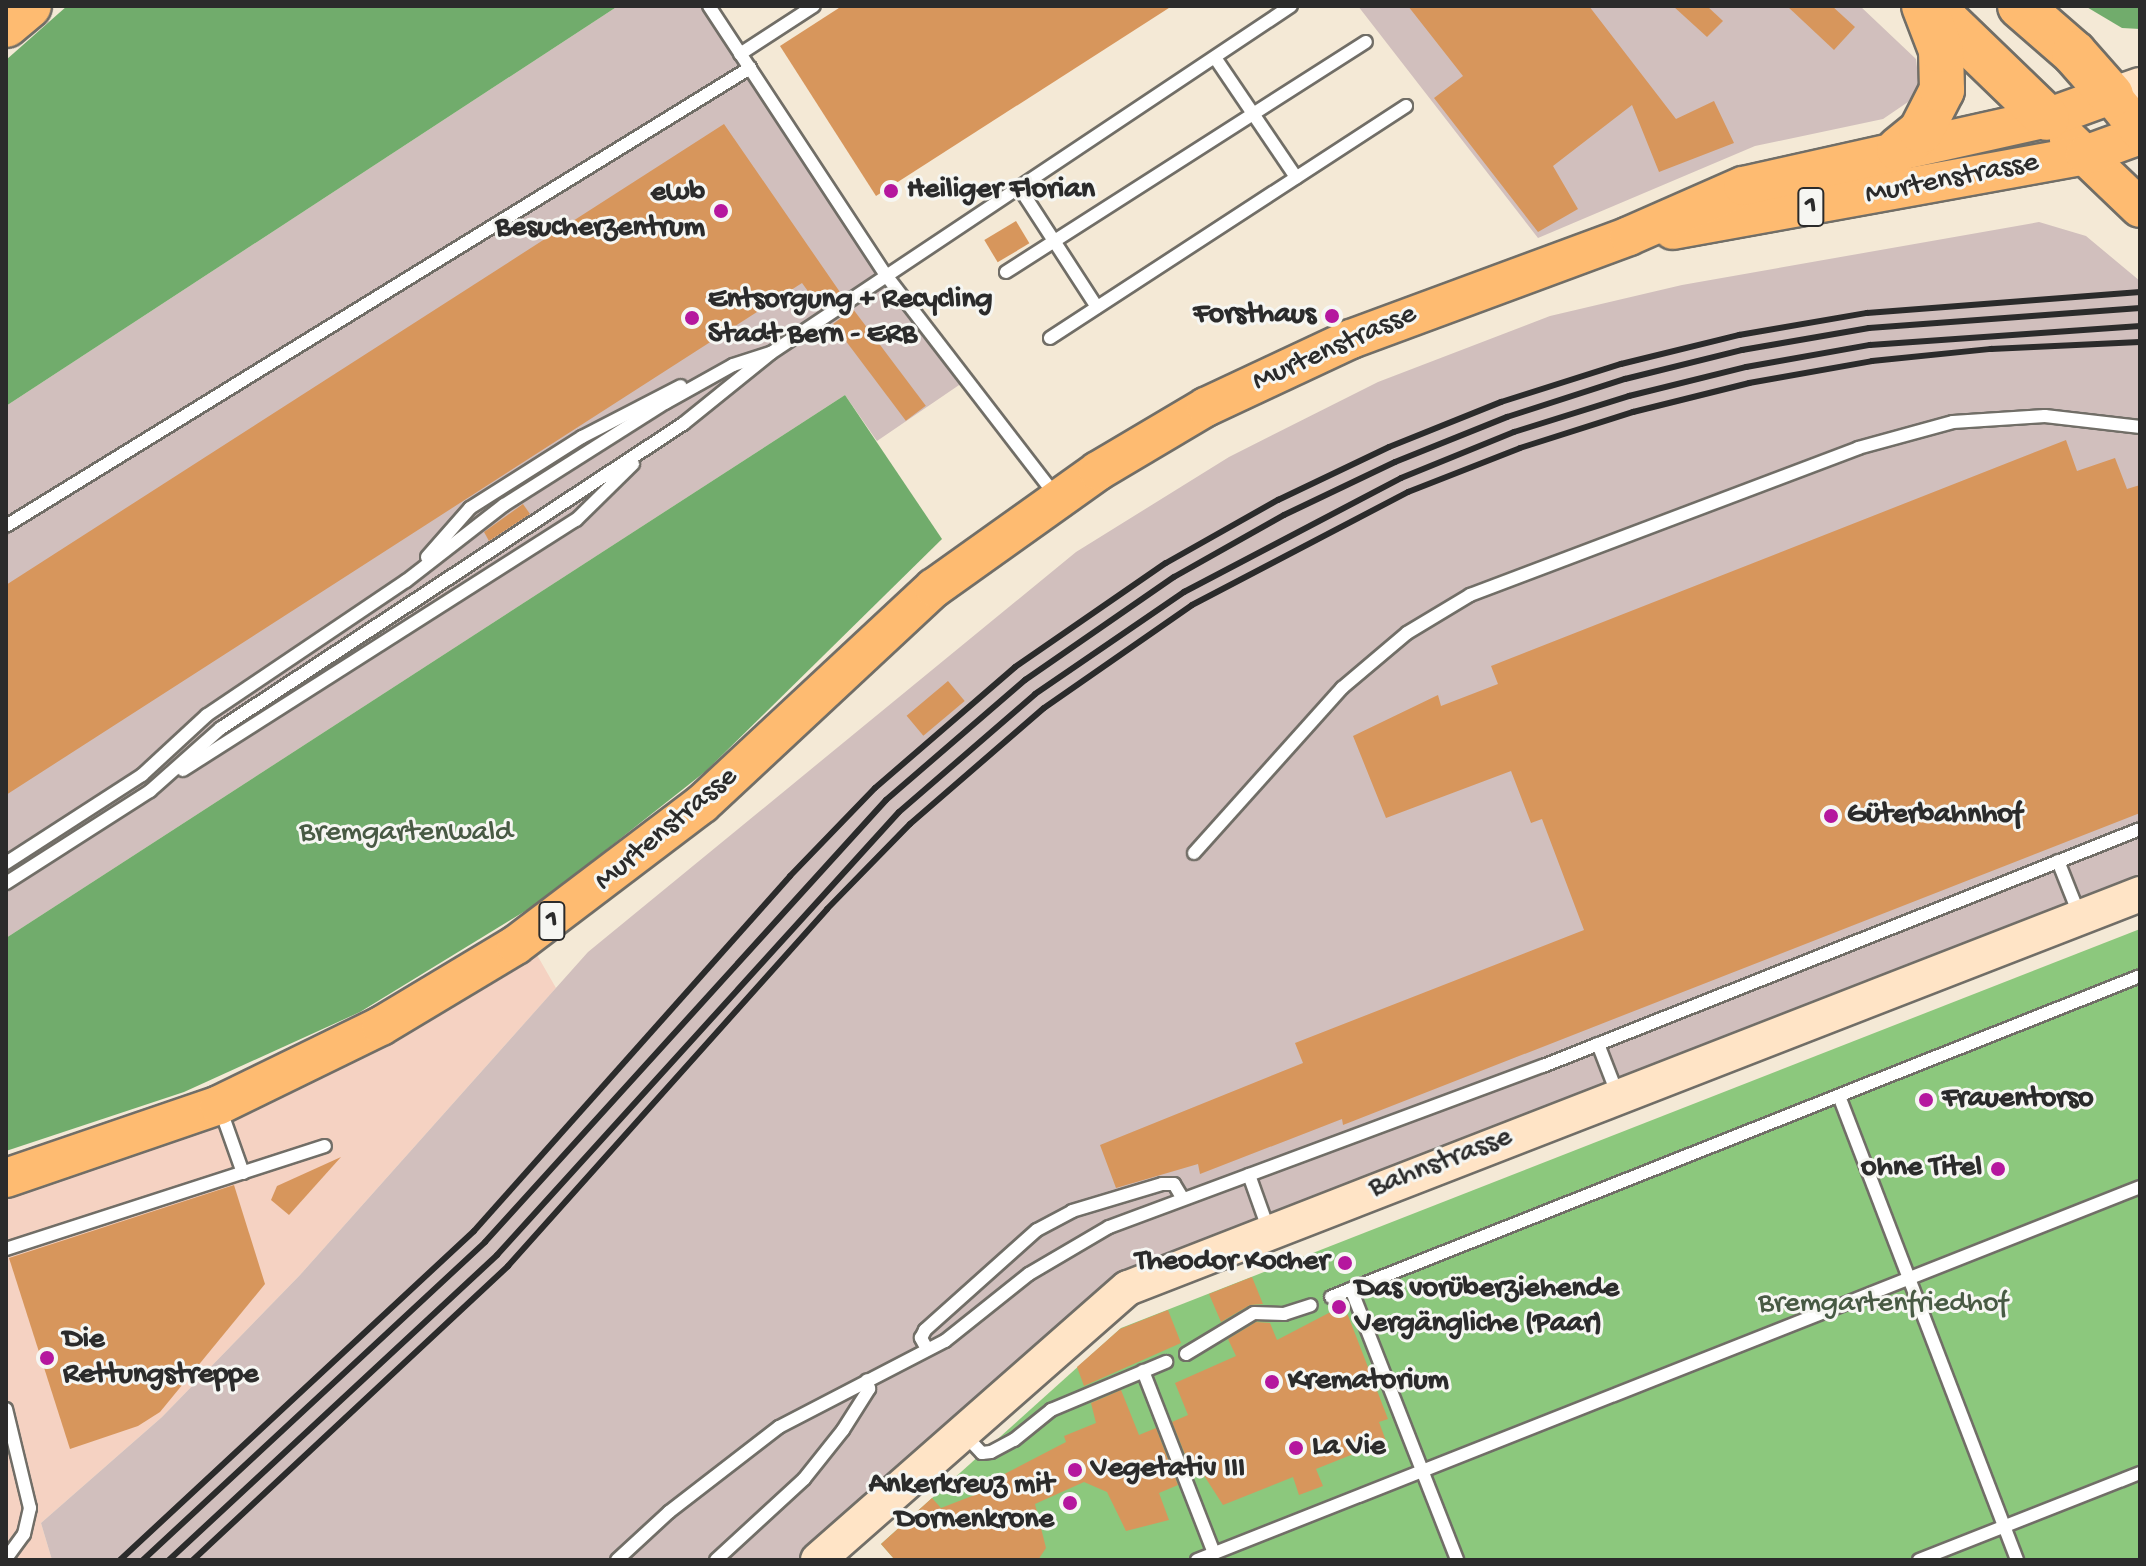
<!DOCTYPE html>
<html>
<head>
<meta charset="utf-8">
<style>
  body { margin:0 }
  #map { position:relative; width:2146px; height:1566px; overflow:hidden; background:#f4e9d6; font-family:"Gochi Hand",sans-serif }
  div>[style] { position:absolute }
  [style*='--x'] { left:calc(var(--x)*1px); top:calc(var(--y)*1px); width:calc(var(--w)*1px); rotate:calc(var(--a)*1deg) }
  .built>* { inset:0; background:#f5d2c2 }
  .industrial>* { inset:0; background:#d1bfbd }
  .green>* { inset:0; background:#8cc87d }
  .forest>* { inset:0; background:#71ac6c }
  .building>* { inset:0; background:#d7965c; transform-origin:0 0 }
  .roads { filter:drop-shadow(2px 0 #716e67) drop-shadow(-2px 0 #716e67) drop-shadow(0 2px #716e67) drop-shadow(0 -2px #716e67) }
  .lane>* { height:12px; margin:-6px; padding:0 6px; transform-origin:6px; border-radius:6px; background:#fff }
  .secondary>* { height:34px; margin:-17px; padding:0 17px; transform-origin:17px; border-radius:17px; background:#ffe4c6 }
  .primary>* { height:38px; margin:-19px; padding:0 19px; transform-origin:19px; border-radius:19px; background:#febb71 }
  .highway>* { height:44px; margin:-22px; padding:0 22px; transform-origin:22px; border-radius:22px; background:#febb71 }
  .rail>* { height:6px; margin:-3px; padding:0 3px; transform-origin:3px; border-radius:3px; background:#2b2b2b }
  .dots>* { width:22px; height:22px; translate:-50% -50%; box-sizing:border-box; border:4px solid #f6f6f2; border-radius:50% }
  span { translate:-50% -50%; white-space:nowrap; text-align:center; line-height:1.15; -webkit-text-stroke:6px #f6f6f2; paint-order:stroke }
  .shield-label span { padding:2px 6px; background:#f6f6f2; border:2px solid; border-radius:6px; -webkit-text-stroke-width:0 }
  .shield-label { font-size:28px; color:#2b2b2b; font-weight:700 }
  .street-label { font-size:30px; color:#2b2b2b }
  .poi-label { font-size:30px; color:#2b2b2b; font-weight:700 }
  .left { translate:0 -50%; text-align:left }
  .right { translate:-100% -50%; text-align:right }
  .park-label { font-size:30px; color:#485a44 }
  .frame { position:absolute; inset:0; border:8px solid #2b2b2b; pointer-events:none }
</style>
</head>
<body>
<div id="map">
  <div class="built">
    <i style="clip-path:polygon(533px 948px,556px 988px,300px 1275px,162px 1417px,41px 1523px,52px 1560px,6px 1560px,6px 1184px)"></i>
  </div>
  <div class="industrial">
    <i style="clip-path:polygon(618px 6px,709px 6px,965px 381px,877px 441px,845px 395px,6px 938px,6px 406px)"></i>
    <i style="clip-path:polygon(1358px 6px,1860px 6px,1916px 59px,1919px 84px,1908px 102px,1883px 119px,1755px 146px,1538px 238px)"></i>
    <i style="clip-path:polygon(2039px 222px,2086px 236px,2140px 281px,2140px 894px,1167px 1270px,818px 1560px,52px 1560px,41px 1523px,162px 1417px,300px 1275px,588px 952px,1076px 552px,1229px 457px,1378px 382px,1550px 316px,1682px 285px)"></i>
  </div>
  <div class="green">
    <i style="clip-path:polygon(2140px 929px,2140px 1560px,895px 1560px,881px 1544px,1121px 1328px)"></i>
  </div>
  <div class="forest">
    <i style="clip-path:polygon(67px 6px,618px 6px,6px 406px,6px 60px)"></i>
    <i style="clip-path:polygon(2085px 6px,2140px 6px,2140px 29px,2122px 28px)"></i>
    <i style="clip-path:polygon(845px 395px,942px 539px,706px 771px,540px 902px,360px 1012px,184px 1092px,6px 1151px,6px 938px)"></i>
  </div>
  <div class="building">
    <i style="clip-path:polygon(842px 6px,1172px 6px,876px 196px,780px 46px)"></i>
    <i style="clip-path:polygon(1408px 6px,1589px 6px,1676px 119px,1714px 101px,1734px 143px,1659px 172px,1632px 105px,1553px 166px,1578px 209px,1538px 232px,1434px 98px,1463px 76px)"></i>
    <i style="clip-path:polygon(1673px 6px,1707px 6px,1723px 21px,1707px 37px)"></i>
    <i style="clip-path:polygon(1787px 6px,1832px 6px,1855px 27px,1834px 50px)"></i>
    <i style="clip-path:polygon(724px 124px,842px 295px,821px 309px,802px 283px,6px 795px,6px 585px)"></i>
    <i style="left:1016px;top:221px;width:26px;height:37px;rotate:59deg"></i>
    <i style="left:853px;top:309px;width:121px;height:25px;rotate:53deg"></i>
    <i style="clip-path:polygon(2066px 440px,2077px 471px,2115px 458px,2127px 489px,2140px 485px,2140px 813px,1343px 1125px,1342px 1119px,1200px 1174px,1198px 1164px,1116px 1188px,1100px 1145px,1303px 1063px,1295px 1043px,1584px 930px,1542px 819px,1531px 823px,1511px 771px,1386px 818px,1353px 736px,1438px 695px,1441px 706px,1498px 684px,1491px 666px)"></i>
    <i style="clip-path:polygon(523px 504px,530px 514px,489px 541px,484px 532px)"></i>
    <i style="left:948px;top:681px;width:26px;height:54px;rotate:50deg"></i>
    <i style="clip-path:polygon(341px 1157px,289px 1215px,271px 1200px,277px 1186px)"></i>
    <i style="clip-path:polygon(234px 1185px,265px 1284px,160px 1412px,138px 1426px,70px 1449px,9px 1258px)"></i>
    <i style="clip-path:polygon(1252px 1277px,1263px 1304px,1250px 1305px,1221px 1322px,1209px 1294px)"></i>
    <i style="clip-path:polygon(1344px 1305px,1388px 1419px,1379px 1422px,1386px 1441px,1316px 1469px,1323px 1486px,1299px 1495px,1293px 1477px,1223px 1505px,1203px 1474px,1194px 1477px,1172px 1422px,1188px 1415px,1175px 1383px,1236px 1356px,1228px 1339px,1256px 1322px,1270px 1323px,1277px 1340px)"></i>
    <i style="clip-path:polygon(1168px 1310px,1181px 1343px,1084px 1386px,1077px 1367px,1120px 1329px)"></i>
    <i style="clip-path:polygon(1121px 1390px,1139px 1435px,1156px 1428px,1178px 1485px,1159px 1493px,1169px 1520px,1126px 1531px,1107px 1492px,1084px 1482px,1035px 1504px,1046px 1548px,1038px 1560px,895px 1560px,881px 1544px,932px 1498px,941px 1508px,990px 1489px,987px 1483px,1066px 1442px,1064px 1436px,1096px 1423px,1091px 1403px)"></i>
  </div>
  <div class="roads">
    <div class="lane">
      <i style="--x:709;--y:6;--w:321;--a:56.7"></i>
      <i style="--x:885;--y:274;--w:280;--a:52.4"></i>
      <i style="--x:740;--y:54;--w:88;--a:-33"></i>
      <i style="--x:1216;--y:59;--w:143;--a:55.9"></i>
      <i style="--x:1019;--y:187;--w:143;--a:57"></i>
      <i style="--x:1006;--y:272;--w:427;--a:-32.6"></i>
      <i style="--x:1050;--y:338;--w:425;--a:-33.1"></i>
      <i style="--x:771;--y:353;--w:625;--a:-33.72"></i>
      <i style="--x:6;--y:526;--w:874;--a:-31.62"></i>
      <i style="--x:427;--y:557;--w:65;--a:-48.7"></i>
      <i style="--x:470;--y:508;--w:133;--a:-32.4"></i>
      <i style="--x:582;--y:437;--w:111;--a:-27.3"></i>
      <i style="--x:183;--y:770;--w:466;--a:-32.5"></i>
      <i style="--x:576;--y:520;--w:80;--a:-44.5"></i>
      <i style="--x:1194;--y:853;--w:222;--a:-48.1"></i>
      <i style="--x:1342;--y:688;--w:85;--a:-40.2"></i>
      <i style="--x:1407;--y:633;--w:74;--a:-31.1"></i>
      <i style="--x:1470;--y:595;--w:415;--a:-20.7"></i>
      <i style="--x:1858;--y:448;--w:98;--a:-15.3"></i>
      <i style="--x:1953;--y:422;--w:92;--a:-3.7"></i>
      <i style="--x:2045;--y:416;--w:96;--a:6.6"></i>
      <i style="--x:2058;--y:861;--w:57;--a:68.4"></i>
      <i style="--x:6;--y:863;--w:162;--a:-32.9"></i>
      <i style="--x:142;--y:775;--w:88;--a:-42.7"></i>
      <i style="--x:207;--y:715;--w:240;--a:-34"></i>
      <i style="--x:406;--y:581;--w:124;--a:-37.8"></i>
      <i style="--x:504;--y:505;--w:191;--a:-32.4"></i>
      <i style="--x:665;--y:403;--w:78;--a:-29.2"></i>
      <i style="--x:733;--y:365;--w:40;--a:-18"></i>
      <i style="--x:771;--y:353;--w:113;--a:141.1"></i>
      <i style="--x:683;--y:424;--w:553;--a:146.65"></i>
      <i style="--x:221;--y:728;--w:95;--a:138.4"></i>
      <i style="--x:150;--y:791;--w:171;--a:147.4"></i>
      <i style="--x:1598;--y:1044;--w:53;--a:68.8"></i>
      <i style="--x:1839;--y:1096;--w:497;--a:69"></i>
      <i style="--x:220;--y:1108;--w:69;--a:70.5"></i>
      <i style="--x:1249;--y:1175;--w:59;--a:70.3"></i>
      <i style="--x:6;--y:1249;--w:335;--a:-17.9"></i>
      <i style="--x:1351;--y:1289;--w:291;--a:68.6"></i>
      <i style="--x:1331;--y:1297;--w:870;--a:-21.64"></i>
      <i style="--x:927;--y:1349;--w:13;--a:-119"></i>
      <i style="--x:921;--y:1338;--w:9;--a:-63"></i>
      <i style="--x:925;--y:1330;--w:150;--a:-41.8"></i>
      <i style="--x:1037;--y:1230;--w:40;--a:-28"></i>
      <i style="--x:1072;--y:1211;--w:94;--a:-16.7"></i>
      <i style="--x:1162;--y:1184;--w:12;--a:0"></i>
      <i style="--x:1174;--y:1184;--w:17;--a:59"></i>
      <i style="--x:1186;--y:1354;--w:79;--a:-31.1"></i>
      <i style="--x:1254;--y:1313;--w:30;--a:2"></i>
      <i style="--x:1284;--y:1314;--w:28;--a:-18"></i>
      <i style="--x:1143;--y:1371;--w:195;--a:68.7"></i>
      <i style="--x:6;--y:1409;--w:102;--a:76.4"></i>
      <i style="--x:30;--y:1508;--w:27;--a:103"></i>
      <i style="--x:24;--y:1534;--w:31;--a:126"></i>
      <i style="--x:964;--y:1434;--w:26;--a:47"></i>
      <i style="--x:982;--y:1453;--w:9;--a:-6"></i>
      <i style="--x:991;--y:1452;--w:26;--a:-28"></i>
      <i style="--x:1014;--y:1440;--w:48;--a:-39"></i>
      <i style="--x:1051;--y:1410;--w:125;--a:-22.7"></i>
      <i style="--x:617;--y:1560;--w:71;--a:-42.7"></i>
      <i style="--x:669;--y:1512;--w:139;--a:-37.7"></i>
      <i style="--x:779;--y:1427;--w:187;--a:-27.4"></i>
      <i style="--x:945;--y:1341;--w:107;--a:-38.6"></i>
      <i style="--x:1029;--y:1274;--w:93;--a:-30.4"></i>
      <i style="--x:1109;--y:1227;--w:463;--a:-20.4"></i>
      <i style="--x:1543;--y:1066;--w:642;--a:-21.65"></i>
      <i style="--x:716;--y:1560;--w:120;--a:-42.6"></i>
      <i style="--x:804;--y:1479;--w:63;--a:-51.5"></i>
      <i style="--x:843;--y:1430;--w:49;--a:-57.6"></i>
      <i style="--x:869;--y:1389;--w:9;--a:-103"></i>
      <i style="--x:1197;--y:1560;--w:1014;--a:-21.58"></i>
      <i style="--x:1919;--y:1560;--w:238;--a:-21.5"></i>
    </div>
    <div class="secondary">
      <i style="--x:2111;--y:95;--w:31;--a:-19"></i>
      <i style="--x:818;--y:1560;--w:412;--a:-41.3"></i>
      <i style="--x:1128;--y:1288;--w:1086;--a:-21.27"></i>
    </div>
    <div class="primary">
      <i style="--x:2069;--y:140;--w:98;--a:43.8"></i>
      <i style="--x:1673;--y:230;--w:419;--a:-10.3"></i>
      <i style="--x:2085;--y:155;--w:59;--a:-20"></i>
      <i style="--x:6;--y:1178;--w:225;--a:-18.9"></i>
      <i style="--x:219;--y:1105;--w:180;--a:-26"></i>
      <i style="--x:381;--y:1026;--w:157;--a:-31"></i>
      <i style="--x:516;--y:945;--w:233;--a:-37.2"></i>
      <i style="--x:702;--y:804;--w:317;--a:-43"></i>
      <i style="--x:934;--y:588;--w:201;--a:-35.5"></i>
      <i style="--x:1098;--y:471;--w:126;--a:-30.7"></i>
      <i style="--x:1206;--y:407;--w:160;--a:-25.1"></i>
      <i style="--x:1351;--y:339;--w:296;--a:-20.3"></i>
      <i style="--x:1629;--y:236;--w:124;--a:-23.7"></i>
      <i style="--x:1743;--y:186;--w:312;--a:-12.6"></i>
      <i style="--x:2047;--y:118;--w:68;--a:-19.8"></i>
      <i style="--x:2111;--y:95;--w:46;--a:51.1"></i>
    </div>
    <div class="highway">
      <i style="--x:1931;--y:6;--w:161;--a:44"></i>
      <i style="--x:2020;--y:6;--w:72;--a:41"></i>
      <i style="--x:2074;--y:53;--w:56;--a:48.6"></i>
      <i style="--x:6;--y:25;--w:30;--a:-40"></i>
      <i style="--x:1899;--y:149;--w:28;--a:-39"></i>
      <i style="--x:1921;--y:131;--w:46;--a:-62.9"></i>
      <i style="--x:1942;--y:90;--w:40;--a:-91.4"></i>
      <i style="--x:1941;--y:50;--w:47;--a:-111.1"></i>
    </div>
  </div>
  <div class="rail">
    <i style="--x:120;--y:1560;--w:483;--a:-42.9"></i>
    <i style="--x:474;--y:1231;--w:475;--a:-48.3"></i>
    <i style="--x:790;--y:876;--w:122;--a:-46"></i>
    <i style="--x:875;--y:788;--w:185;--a:-40.8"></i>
    <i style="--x:1015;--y:667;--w:183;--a:-34.6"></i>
    <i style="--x:1166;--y:563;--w:129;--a:-29.4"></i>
    <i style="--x:1278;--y:500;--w:123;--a:-25.5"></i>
    <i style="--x:1389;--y:447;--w:121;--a:-21.9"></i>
    <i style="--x:1501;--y:402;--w:126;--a:-17.6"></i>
    <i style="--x:1621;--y:364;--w:122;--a:-13.8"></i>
    <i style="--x:1739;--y:335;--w:130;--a:-9.8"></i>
    <i style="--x:1867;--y:313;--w:274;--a:-4.4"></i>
    <i style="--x:143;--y:1560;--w:467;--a:-42.9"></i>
    <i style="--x:485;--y:1242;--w:597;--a:-47.78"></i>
    <i style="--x:886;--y:800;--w:184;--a:-40.8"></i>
    <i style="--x:1025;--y:680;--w:181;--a:-34.7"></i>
    <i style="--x:1174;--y:577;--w:126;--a:-29.4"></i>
    <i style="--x:1284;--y:515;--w:123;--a:-25.5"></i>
    <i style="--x:1395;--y:462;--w:121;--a:-21.9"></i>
    <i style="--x:1507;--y:417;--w:124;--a:-17.9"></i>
    <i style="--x:1625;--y:379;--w:121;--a:-13.9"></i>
    <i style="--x:1742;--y:350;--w:129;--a:-9.8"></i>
    <i style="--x:1869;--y:328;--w:272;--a:-4.2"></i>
    <i style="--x:169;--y:1560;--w:448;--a:-42.9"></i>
    <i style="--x:497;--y:1255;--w:598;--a:-47.78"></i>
    <i style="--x:899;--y:812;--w:180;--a:-40.9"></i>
    <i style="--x:1035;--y:694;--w:181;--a:-34.4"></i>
    <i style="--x:1184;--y:592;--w:245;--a:-27.7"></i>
    <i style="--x:1401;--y:478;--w:122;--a:-22.2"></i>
    <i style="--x:1514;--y:432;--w:121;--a:-17.4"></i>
    <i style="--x:1629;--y:396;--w:121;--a:-13.9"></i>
    <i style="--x:1746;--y:367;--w:126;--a:-10.1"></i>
    <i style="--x:1870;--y:345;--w:271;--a:-4"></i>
    <i style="--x:193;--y:1560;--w:431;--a:-43"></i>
    <i style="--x:508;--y:1266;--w:479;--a:-48.2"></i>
    <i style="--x:827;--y:909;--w:119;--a:-45.7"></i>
    <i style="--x:910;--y:824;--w:177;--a:-40.9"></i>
    <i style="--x:1044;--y:708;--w:180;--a:-34.8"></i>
    <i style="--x:1192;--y:605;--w:244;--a:-27.6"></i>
    <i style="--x:1408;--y:492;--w:120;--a:-21.4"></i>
    <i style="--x:1520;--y:448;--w:119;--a:-17.7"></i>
    <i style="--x:1633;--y:412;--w:120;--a:-14"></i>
    <i style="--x:1749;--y:383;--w:125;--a:-10.1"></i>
    <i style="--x:1872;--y:361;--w:120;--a:-5.8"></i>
    <i style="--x:1991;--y:349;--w:149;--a:-2.7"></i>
  </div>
  <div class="dots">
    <i style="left:891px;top:191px;background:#b5179e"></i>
    <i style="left:721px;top:211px;background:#b5179e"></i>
    <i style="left:1332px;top:316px;background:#b5179e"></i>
    <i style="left:692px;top:318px;background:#b5179e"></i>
    <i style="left:1831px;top:816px;background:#b5179e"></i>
    <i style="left:1926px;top:1100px;background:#b5179e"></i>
    <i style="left:1998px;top:1169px;background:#b5179e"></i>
    <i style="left:1345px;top:1263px;background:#b5179e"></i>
    <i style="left:1339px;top:1307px;background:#b5179e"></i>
    <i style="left:47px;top:1358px;background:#b5179e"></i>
    <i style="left:1272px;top:1382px;background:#b5179e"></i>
    <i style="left:1296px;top:1448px;background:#b5179e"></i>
    <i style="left:1075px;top:1470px;background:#b5179e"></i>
    <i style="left:1070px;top:1503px;background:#b5179e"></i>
  </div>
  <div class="shield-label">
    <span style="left:1811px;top:207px">1</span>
    <span style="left:552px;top:921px">1</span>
  </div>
  <div class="street-label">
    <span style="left:1952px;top:180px;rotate:-11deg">Murtenstrasse</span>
    <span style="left:1335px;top:349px;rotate:-24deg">Murtenstrasse</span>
    <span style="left:667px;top:830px;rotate:-40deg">Murtenstrasse</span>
    <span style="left:1441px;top:1164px;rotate:-21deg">Bahnstrasse</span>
  </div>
  <div class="poi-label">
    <span class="left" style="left:907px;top:191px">Heiliger Florian</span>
    <span class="right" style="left:705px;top:211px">ewb<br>Besucherzentrum</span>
    <span class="left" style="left:708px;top:318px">Entsorgung + Recycling<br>Stadt Bern - ERB</span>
    <span class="right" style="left:1316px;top:316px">Forsthaus</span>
    <span class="left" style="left:1847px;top:816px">Güterbahnhof</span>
    <span class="left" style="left:1942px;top:1100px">Frauentorso</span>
    <span class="right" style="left:1982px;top:1169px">ohne Titel</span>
    <span class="right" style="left:1329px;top:1263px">Theodor Kocher</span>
    <span class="left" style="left:1355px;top:1307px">Das vorüberziehende<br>Vergängliche (Paar)</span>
    <span class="left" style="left:63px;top:1358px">Die<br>Rettungstreppe</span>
    <span class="left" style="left:1288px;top:1382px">Krematorium</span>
    <span class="left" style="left:1312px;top:1448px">La Vie</span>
    <span class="left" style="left:1091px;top:1470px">Vegetativ III</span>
    <span class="right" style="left:1054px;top:1503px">Ankerkreuz mit<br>Dornenkrone</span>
  </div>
  <div class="park-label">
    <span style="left:406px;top:834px">Bremgartenwald</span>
    <span style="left:1883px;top:1305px">Bremgartenfriedhof</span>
  </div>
  <div class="frame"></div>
</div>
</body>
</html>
